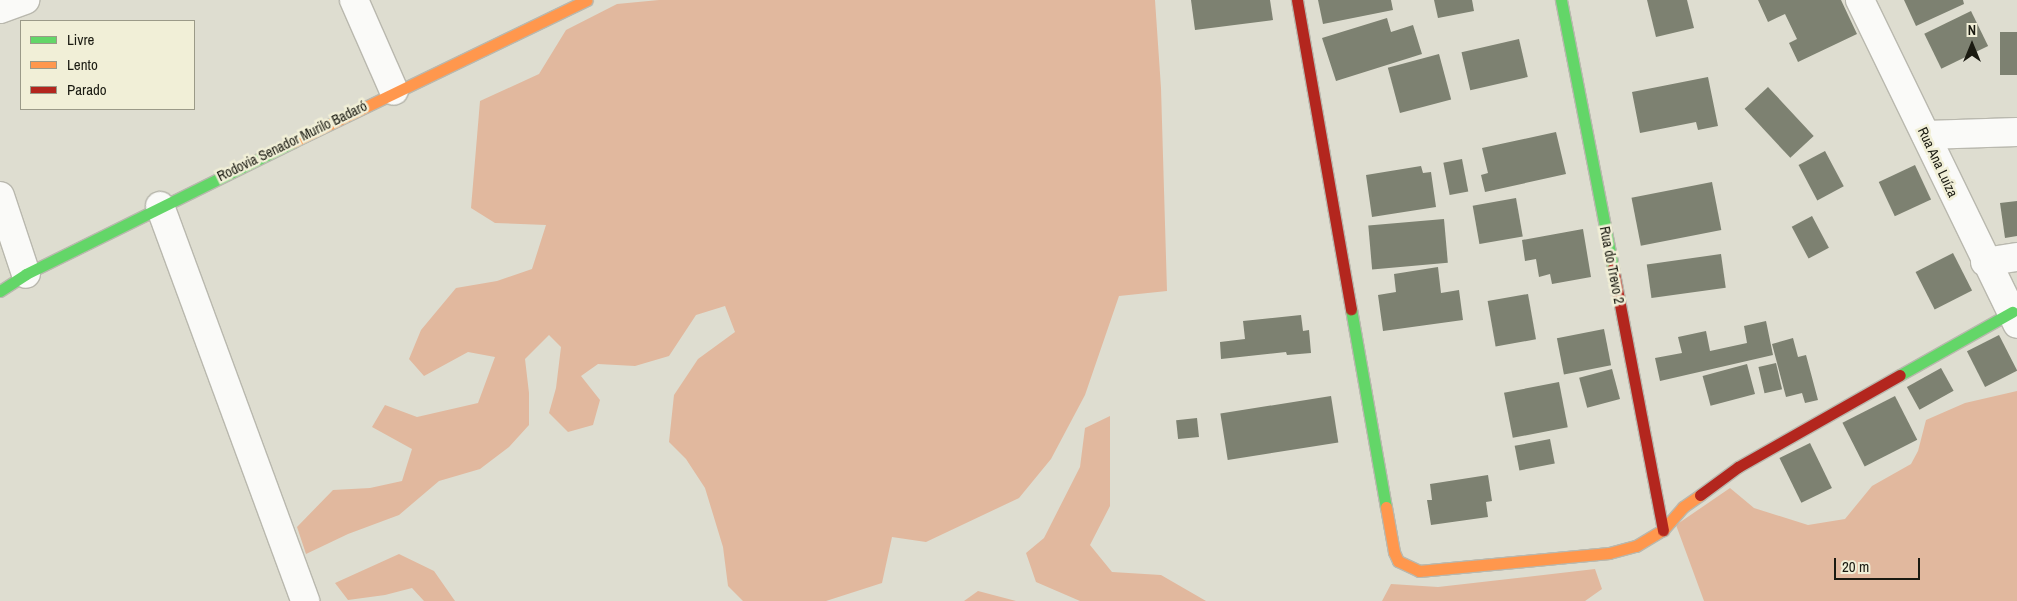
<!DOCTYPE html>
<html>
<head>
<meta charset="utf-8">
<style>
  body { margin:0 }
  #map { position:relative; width:2017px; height:601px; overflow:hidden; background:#deddd0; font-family:"Archivo Narrow",sans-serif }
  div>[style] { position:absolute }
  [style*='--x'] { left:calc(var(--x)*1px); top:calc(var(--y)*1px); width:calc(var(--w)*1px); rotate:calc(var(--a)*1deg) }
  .forest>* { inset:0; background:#e1b89e }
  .building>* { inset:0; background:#7d8171; transform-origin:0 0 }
  .roads { filter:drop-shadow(1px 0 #b9b8ae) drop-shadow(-1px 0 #b9b8ae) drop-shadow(0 1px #b9b8ae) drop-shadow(0 -1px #b9b8ae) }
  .street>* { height:28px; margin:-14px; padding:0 14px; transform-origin:14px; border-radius:14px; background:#fafaf8 }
  .fast>* { height:11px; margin:-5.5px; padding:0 5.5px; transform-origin:5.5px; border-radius:5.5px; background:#63d668 }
  .slow>* { height:11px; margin:-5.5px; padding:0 5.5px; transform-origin:5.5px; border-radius:5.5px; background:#ff974d }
  .jam>* { height:11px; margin:-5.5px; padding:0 5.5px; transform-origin:5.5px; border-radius:5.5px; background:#b3261e }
  span { translate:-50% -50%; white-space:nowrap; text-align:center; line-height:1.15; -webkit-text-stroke:5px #f1efd7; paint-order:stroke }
  .street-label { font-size:14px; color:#1a1a11 }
  .legend { position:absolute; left:20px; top:20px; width:175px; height:90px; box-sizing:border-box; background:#f1efd7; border:1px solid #9b9a88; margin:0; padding:6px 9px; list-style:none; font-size:15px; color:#1a1a11 }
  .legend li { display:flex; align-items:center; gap:10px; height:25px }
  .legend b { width:25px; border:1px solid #9b9a88 }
  .north { position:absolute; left:1947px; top:20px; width:50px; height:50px; -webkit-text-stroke:4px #f1efd7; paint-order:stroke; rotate:0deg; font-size:14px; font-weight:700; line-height:20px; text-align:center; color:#1a1a11 }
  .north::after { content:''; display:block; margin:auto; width:18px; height:22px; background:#1a1a11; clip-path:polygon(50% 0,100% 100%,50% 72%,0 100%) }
  .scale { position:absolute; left:1834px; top:558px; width:86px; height:22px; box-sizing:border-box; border:2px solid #1a1a11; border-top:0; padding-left:6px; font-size:15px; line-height:18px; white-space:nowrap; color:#1a1a11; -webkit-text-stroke:4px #f1efd7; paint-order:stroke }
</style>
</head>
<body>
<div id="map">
  <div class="forest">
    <i style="clip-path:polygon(659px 0,1155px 0,1161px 88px,1167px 291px,1119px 296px,1085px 395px,1051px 459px,1019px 498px,926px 542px,892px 537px,882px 583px,826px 601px,743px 601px,728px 586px,723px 547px,705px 488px,686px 459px,669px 442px,674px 395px,698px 359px,735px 332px,725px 306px,696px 315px,669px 356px,635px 366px,598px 364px,581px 376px,600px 400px,593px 425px,568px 432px,549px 413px,556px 388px,561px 347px,549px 335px,525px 359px,529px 393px,529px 425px,509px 447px,480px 469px,439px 481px,399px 515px,348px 534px,306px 554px,297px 527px,333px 490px,370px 488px,402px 481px,412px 449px,372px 427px,385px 405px,417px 417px,478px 403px,495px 357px,468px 352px,424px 376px,409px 359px,421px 330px,456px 288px,497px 281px,532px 269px,546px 225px,495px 223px,471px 208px,480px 101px,539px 74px,566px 30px,617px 4px)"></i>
    <i style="clip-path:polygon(2017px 391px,2017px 601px,1704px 601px,1676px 525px,1730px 488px,1754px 508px,1808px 525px,1845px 519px,1872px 486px,1911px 464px,1918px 451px,1926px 420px,1965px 403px)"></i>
    <i style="clip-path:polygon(1110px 416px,1110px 506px,1090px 545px,1112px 572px,1161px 575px,1206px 601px,1080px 601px,1036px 582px,1026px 553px,1044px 538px,1080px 467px,1085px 428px)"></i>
    <i style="clip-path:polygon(399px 554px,434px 571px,455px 601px,424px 601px,412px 588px,385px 595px,348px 600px,335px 583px)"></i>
    <i style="clip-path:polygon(1595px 569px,1602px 589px,1585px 601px,1382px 601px,1391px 584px,1438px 587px)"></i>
    <i style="clip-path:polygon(978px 591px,1016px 601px,964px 601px)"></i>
  </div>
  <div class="building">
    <i style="clip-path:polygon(1191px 0,1270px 0,1273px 20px,1195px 30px)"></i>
    <i style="clip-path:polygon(1318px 0,1391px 0,1393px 10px,1323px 24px)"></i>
    <i style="clip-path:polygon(1434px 0,1472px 0,1474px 11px,1438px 18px)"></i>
    <i style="clip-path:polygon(1647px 0,1687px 0,1694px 28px,1656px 37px)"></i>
    <i style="clip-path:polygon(1758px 0,1841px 0,1857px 34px,1798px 62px,1789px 43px,1797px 39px,1785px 14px,1768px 22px)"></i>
    <i style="clip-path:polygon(1904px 0,1963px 0,1964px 4px,1916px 26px)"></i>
    <i style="left:1971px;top:11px;width:39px;height:52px;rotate:64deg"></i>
    <i style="clip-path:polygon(1387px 18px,1391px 32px,1413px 25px,1422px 54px,1336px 81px,1322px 38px)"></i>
    <i style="left:2000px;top:32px;width:17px;height:43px"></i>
    <i style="left:1519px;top:39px;width:39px;height:59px;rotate:77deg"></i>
    <i style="left:1439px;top:54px;width:47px;height:53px;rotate:75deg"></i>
    <i style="clip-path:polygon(1708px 77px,1718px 126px,1698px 130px,1696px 122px,1640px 133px,1632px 92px)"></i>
    <i style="left:1768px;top:87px;width:67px;height:32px;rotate:47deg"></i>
    <i style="clip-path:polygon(1556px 132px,1566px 174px,1485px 192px,1481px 175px,1488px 173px,1482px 148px)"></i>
    <i style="left:1825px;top:151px;width:40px;height:30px;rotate:62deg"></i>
    <i style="left:1462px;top:159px;width:33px;height:19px;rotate:79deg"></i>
    <i style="left:1915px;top:165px;width:38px;height:40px;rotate:65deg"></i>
    <i style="clip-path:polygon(1421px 166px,1423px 173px,1431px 172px,1436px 207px,1372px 217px,1366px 175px)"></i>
    <i style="left:1712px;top:182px;width:49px;height:82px;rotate:79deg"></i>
    <i style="left:1516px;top:198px;width:39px;height:44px;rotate:80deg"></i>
    <i style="clip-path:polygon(2017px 201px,2017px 236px,2005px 238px,2000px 203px)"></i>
    <i style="left:1812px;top:216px;width:36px;height:23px;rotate:62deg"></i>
    <i style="left:1444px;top:219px;width:44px;height:76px;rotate:85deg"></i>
    <i style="clip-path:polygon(1583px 229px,1591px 277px,1552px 284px,1550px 274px,1539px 277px,1536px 259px,1525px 261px,1522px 240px)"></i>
    <i style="left:1953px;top:253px;width:42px;height:42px;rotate:63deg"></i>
    <i style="left:1721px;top:254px;width:34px;height:75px;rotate:82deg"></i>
    <i style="clip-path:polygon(1438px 267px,1441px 293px,1459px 290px,1463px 320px,1383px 331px,1378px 295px,1396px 292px,1394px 274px)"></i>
    <i style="left:1528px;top:294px;width:46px;height:41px;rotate:80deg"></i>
    <i style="clip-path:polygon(1301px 315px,1303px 331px,1309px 330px,1311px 353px,1287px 355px,1286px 352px,1221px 359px,1220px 342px,1245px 339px,1243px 321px)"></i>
    <i style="clip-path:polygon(1766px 321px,1773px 355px,1660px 381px,1655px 358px,1682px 353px,1678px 337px,1706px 331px,1710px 351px,1747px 343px,1744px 326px)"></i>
    <i style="left:1604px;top:329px;width:37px;height:48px;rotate:79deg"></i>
    <i style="left:1999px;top:335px;width:40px;height:36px;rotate:63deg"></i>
    <i style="clip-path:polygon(1793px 338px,1798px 357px,1806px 355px,1818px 400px,1805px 403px,1802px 393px,1786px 397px,1772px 344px)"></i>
    <i style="left:1776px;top:363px;width:27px;height:18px;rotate:77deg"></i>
    <i style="left:1747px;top:364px;width:31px;height:46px;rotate:75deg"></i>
    <i style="left:1941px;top:368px;width:26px;height:39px;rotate:61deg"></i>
    <i style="left:1612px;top:369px;width:31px;height:34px;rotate:75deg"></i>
    <i style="left:1559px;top:382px;width:46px;height:56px;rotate:79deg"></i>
    <i style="left:1331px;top:396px;width:47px;height:112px;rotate:81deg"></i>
    <i style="left:1895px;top:396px;width:49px;height:59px;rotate:63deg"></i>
    <i style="left:1197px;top:418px;width:19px;height:21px;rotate:84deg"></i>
    <i style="left:1550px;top:439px;width:25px;height:36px;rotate:79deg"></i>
    <i style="left:1810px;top:443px;width:50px;height:34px;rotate:64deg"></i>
    <i style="clip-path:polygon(1488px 475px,1492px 501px,1486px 502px,1488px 517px,1431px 525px,1427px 500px,1432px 500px,1430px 484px)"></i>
  </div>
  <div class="roads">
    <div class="street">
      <i style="--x:354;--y:0;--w:99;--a:66.3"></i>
      <i style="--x:1860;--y:0;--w:360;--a:64.1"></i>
      <i style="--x:0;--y:9;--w:27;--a:-20"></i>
      <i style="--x:1926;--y:135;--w:91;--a:-1.9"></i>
      <i style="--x:0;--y:196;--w:82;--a:71.6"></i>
      <i style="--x:160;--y:206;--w:421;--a:69.8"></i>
      <i style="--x:1985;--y:262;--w:32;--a:-9"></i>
    </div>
    <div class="fast">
      <i style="--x:1561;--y:0;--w:273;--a:79"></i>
      <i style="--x:0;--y:291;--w:31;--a:-33"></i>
      <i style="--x:26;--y:274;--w:298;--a:-26.3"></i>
      <i style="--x:1351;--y:309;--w:201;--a:80"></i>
      <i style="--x:1900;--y:375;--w:129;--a:-29.4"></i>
    </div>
    <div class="slow">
      <i style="--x:293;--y:142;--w:326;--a:-25.8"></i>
      <i style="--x:1386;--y:507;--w:46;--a:79.9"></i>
      <i style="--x:1394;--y:552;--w:10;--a:66"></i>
      <i style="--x:1398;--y:561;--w:23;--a:25"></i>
      <i style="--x:1419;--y:571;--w:191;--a:-5.4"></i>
      <i style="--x:1609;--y:553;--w:28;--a:-15"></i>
      <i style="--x:1636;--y:546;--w:31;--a:-31"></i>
      <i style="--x:1663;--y:530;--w:30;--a:-49"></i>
      <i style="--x:1683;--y:507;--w:21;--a:-35"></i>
    </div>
    <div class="jam">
      <i style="--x:1297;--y:0;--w:314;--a:80.1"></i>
      <i style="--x:1613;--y:268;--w:267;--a:79.2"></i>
      <i style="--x:1700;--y:495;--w:47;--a:-36.4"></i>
      <i style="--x:1738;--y:467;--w:186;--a:-29.6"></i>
    </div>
  </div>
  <div class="street-label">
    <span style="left:292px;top:141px;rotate:-26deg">Rodovia Senador Murilo Badaró</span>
    <span style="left:1938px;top:162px;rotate:65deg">Rua Ana Luíza</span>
    <span style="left:1612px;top:265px;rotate:79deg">Rua do Trevo 2</span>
  </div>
  <ul class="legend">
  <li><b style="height:6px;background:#63d668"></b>Livre</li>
  <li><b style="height:6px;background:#ff974d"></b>Lento</li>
  <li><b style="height:6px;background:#b3261e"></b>Parado</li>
  </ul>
  <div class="north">N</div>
  <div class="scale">20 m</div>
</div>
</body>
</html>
